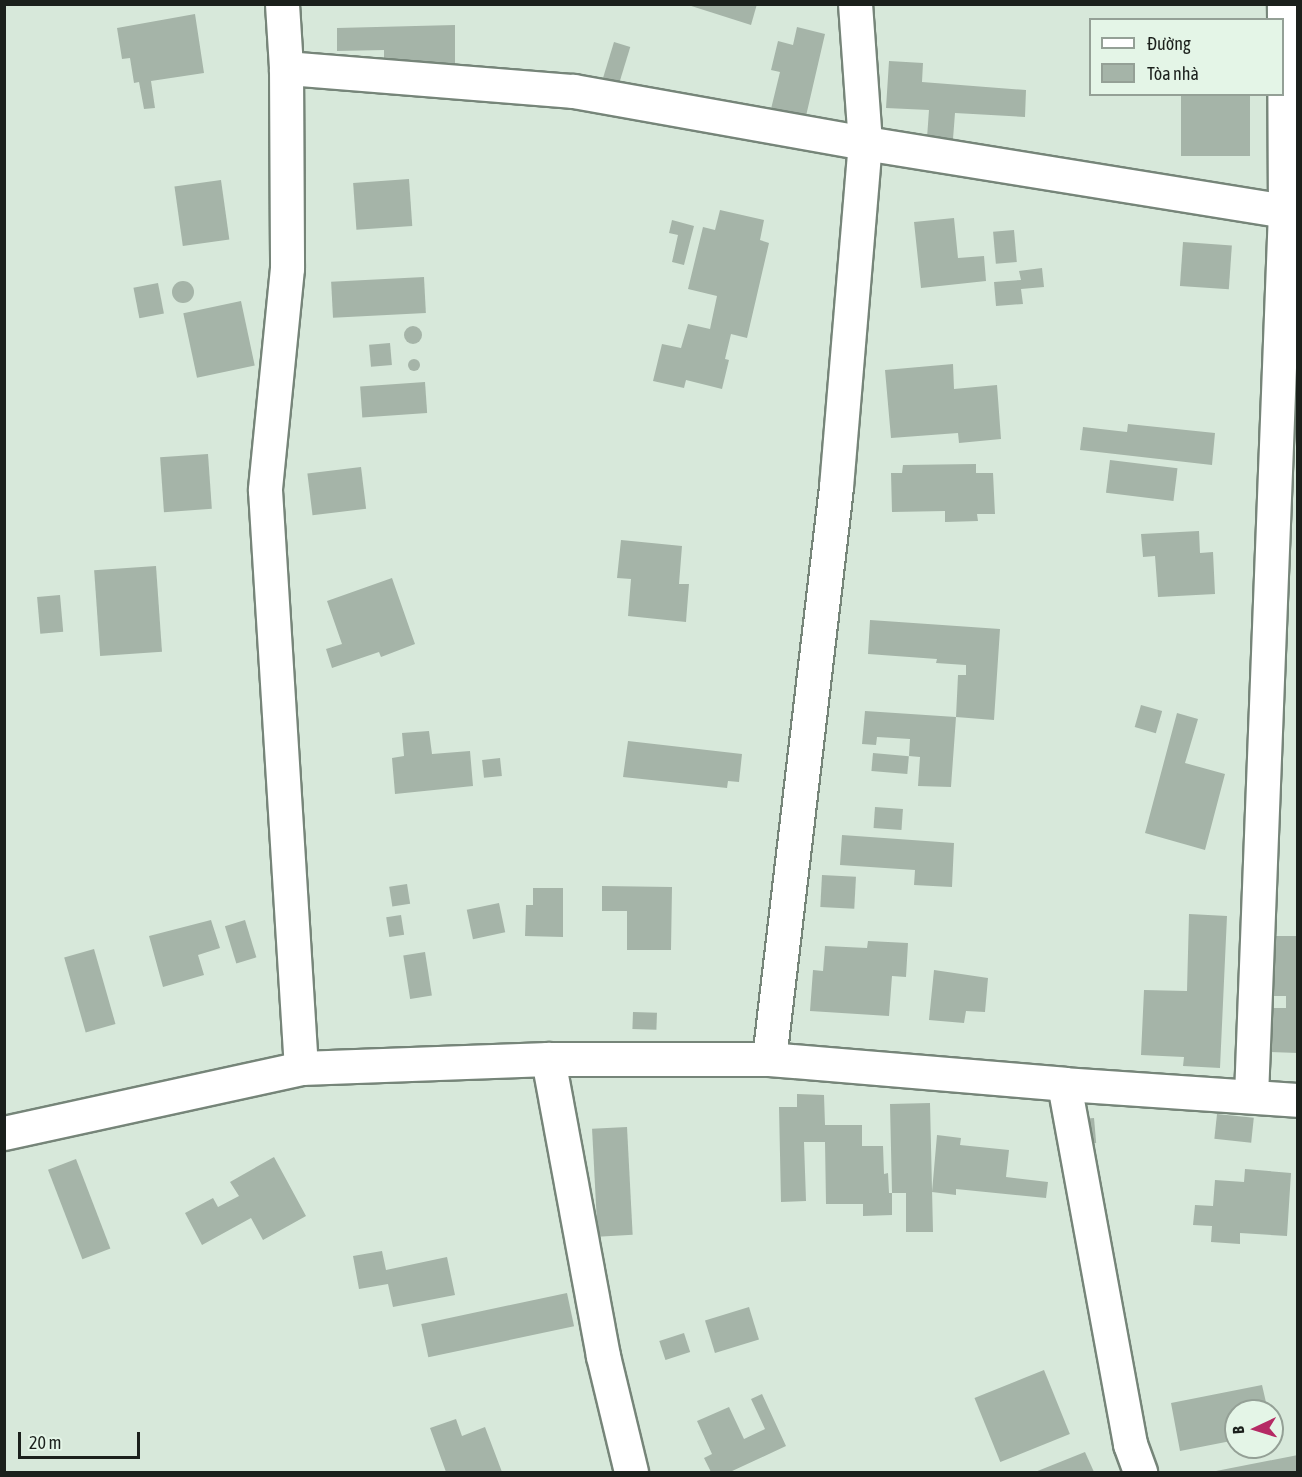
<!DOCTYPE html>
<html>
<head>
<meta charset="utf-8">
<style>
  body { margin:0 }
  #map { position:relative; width:1302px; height:1477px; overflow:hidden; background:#d7e8da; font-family:"Asap Condensed",sans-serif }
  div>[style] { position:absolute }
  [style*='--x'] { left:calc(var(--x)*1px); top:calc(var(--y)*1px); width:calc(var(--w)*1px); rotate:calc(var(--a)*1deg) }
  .building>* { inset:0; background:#a5b4a8; transform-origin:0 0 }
  .round { border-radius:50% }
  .roads { filter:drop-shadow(2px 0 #768579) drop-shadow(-2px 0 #768579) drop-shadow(0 2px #768579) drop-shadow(0 -2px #768579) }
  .minor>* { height:33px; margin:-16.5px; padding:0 16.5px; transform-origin:16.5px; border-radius:16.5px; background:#fff }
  span { translate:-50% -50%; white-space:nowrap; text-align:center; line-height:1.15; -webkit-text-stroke:5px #e4f5e7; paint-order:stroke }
  .frame { position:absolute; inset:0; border:6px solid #1b201c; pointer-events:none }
  .legend { position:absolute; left:1089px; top:18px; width:195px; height:78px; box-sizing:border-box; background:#e4f5e7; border:2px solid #94a096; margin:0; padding:8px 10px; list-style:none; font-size:18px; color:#1b201c }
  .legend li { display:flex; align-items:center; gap:12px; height:30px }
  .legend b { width:30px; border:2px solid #94a096 }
  .north { position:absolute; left:1224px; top:1399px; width:60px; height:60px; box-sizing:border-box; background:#e4f5e7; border:2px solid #94a096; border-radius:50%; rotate:266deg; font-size:16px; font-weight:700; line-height:24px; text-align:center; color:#1b201c }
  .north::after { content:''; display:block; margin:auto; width:21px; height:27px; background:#b52a64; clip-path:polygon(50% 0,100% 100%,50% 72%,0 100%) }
  .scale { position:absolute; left:18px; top:1432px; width:122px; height:27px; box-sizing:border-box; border:3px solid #1b201c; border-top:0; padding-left:8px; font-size:18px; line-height:21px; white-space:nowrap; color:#1b201c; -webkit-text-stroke:4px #e4f5e7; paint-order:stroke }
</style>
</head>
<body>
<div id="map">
  <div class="building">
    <i style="clip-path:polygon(685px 4px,757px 4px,751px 25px)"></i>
    <i style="clip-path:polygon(195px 14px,204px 73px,151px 81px,155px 108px,144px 109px,139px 82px,134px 83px,130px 58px,122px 59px,117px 28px)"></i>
    <i style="clip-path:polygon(455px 25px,455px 66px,384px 69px,384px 50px,337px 51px,337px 28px)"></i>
    <i style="clip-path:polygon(797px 27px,825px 34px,806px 116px,771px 109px,780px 72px,771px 70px,778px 41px,793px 45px)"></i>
    <i style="left:614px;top:42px;width:17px;height:47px;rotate:17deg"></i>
    <i style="clip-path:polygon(889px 61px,923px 63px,922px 82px,1026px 90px,1025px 117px,955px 113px,953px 139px,927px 138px,929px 110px,886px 108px)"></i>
    <i style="left:1181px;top:94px;width:69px;height:62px"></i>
    <i style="left:409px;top:179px;width:47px;height:56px;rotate:86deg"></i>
    <i style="left:221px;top:180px;width:60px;height:47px;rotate:82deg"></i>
    <i style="clip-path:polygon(720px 210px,764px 220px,760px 240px,769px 243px,747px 338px,731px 334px,725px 359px,729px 360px,722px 389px,686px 380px,684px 388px,653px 381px,662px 344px,681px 348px,688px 324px,710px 329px,717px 296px,688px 289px,703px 227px,715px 230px)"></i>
    <i style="clip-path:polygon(954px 218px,958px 258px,984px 256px,986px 281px,921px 288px,914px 222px)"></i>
    <i style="clip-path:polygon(672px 220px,694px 226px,684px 265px,672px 262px,678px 235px,669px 233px)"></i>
    <i style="left:1014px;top:230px;width:32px;height:21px;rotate:85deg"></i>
    <i style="left:1183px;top:242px;width:49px;height:44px;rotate:4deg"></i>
    <i style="clip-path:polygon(1042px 268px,1044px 287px,1021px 289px,1023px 304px,996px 306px,994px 282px,1021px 280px,1019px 271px)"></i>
    <i style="left:424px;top:277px;width:36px;height:93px;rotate:87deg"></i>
    <i class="round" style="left:172px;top:281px;width:22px;height:22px"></i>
    <i style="left:158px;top:283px;width:31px;height:25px;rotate:79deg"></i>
    <i style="left:241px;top:301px;width:66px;height:59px;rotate:78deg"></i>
    <i class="round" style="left:404px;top:326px;width:18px;height:18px"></i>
    <i style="left:390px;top:343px;width:22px;height:21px;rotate:85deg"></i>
    <i class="round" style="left:408px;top:359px;width:12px;height:12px"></i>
    <i style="clip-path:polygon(953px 364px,954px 389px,997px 385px,1001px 439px,959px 443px,958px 433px,891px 438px,885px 370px)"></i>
    <i style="left:425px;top:382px;width:31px;height:65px;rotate:86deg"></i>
    <i style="clip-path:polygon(1128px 424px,1215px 433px,1212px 465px,1080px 450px,1083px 427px,1127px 432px)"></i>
    <i style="left:208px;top:454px;width:55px;height:48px;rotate:86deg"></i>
    <i style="left:1110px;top:460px;width:68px;height:33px;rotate:7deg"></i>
    <i style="clip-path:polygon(976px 464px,976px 473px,993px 473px,995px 514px,977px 514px,978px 521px,945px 522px,945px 511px,892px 512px,891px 473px,902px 473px,903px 465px)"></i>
    <i style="left:361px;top:467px;width:42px;height:54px;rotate:83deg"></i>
    <i style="clip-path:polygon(1199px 531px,1200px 553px,1213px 552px,1215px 594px,1158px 597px,1155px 556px,1143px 557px,1141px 534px)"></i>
    <i style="clip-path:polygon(621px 540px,682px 546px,679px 584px,689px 584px,686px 622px,628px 616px,631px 579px,617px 578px)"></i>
    <i style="left:156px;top:566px;width:86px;height:62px;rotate:86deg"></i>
    <i style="clip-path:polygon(392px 578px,415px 644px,381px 657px,379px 652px,332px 668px,326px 649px,342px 644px,327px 601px)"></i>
    <i style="left:60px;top:595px;width:37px;height:23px;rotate:85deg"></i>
    <i style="clip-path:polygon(870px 620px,1000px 629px,994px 720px,956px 717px,958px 675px,966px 675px,966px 665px,936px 663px,937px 659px,868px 654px)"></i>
    <i style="left:1141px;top:705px;width:22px;height:23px;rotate:16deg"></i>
    <i style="clip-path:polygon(865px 711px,956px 717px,951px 787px,918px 786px,920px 757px,909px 756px,910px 739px,877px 737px,876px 745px,862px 744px)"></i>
    <i style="clip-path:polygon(1177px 713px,1198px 719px,1185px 763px,1225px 774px,1205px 850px,1145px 833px)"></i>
    <i style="clip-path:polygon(429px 731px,432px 754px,470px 751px,473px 786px,395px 794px,392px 758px,404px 756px,402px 733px)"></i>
    <i style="clip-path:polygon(628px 741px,742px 754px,739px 782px,728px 781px,727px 788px,623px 777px)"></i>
    <i style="left:873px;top:753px;width:36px;height:18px;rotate:5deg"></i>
    <i style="left:500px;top:758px;width:18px;height:18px;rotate:84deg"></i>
    <i style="left:875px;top:807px;width:28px;height:21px;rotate:4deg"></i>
    <i style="clip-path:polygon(842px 835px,954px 843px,952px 887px,914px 885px,915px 870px,840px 865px)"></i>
    <i style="left:822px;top:875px;width:34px;height:32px;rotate:3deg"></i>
    <i style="left:407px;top:884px;width:20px;height:18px;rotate:81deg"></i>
    <i style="clip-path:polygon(602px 886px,672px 887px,671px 950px,627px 950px,627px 911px,602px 911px)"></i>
    <i style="clip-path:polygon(533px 888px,563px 888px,563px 937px,525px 936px,526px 905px,533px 905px)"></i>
    <i style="left:499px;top:903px;width:30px;height:33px;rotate:78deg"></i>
    <i style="clip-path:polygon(1189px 914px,1227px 916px,1220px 1068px,1183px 1066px,1184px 1057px,1141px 1055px,1144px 990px,1187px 991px)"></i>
    <i style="left:401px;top:915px;width:20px;height:15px;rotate:81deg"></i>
    <i style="clip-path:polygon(211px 920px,220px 948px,198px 955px,204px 975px,163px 987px,149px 936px)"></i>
    <i style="left:245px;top:920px;width:39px;height:21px;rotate:73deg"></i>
    <i style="clip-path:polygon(1275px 936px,1298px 936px,1298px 1053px,1267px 1052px,1268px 1008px,1286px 1008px,1286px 996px,1273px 996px)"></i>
    <i style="clip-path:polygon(868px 941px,908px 943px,906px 977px,892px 976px,889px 1016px,810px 1011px,813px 970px,823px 971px,825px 946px,867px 948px)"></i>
    <i style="left:94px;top:949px;width:78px;height:31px;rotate:74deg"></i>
    <i style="left:425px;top:952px;width:44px;height:22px;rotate:81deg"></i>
    <i style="clip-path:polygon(934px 970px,988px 978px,985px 1012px,966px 1011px,964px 1023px,929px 1020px)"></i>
    <i style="left:633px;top:1012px;width:24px;height:17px;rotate:2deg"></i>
    <i style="clip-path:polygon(797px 1094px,824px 1095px,825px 1125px,862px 1125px,862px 1146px,883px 1146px,884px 1174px,888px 1173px,889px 1193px,892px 1193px,890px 1104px,930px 1103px,933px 1232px,906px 1232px,906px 1193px,892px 1193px,892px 1215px,863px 1216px,863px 1204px,826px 1204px,825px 1142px,804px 1142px,806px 1201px,781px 1202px,779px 1107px,797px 1107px)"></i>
    <i style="left:1217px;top:1114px;width:37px;height:25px;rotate:6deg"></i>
    <i style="left:1094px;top:1118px;width:25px;height:15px;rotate:85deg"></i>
    <i style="left:627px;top:1127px;width:108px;height:35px;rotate:87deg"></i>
    <i style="clip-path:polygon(937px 1135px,961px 1138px,960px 1145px,1009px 1150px,1006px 1177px,1048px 1182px,1046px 1198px,956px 1189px,956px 1195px,932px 1192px)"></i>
    <i style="clip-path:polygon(274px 1157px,306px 1216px,263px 1240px,251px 1218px,202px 1245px,185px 1213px,213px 1198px,218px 1207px,239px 1196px,230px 1182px)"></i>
    <i style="left:76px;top:1159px;width:96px;height:30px;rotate:69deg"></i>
    <i style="clip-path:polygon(1245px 1169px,1291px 1173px,1287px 1236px,1240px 1233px,1240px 1244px,1211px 1242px,1212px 1226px,1193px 1225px,1195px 1205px,1213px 1206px,1215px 1180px,1244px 1182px)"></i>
    <i style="clip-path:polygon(382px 1251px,386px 1270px,447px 1257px,455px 1295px,393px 1307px,388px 1284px,359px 1289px,353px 1256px)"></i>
    <i style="left:567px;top:1293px;width:34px;height:149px;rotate:78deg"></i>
    <i style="left:749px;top:1307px;width:34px;height:46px;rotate:73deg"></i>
    <i style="left:684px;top:1333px;width:20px;height:26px;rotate:72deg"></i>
    <i style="left:1044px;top:1370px;width:69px;height:75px;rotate:68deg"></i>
    <i style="clip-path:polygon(1262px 1385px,1268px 1411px,1236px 1411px,1236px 1440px,1180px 1451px,1171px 1403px)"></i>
    <i style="clip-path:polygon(762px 1394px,786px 1446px,730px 1472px,711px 1472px,704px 1458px,712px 1454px,697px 1421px,729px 1407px,744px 1439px,765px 1429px,751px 1399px)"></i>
    <i style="clip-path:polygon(456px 1419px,462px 1436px,485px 1427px,502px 1472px,446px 1472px,430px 1428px)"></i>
    <i style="clip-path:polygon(1085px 1452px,1094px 1472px,1035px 1472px)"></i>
    <i style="clip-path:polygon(1298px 1455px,1298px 1472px,1216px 1472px,1216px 1471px)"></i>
  </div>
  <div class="roads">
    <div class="minor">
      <i style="--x:282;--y:4;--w:64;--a:86.4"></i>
      <i style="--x:286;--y:68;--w:200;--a:89.7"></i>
      <i style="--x:287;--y:268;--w:223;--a:95.7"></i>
      <i style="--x:265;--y:490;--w:579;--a:86.44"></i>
      <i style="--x:286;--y:68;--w:288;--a:4.6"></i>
      <i style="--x:573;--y:91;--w:297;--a:10.1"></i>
      <i style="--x:865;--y:143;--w:439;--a:9.2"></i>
      <i style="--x:548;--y:1059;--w:302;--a:79.5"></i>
      <i style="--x:603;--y:1356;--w:119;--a:76.4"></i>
      <i style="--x:769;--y:1059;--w:576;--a:-83.32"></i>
      <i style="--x:836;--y:487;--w:345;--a:-85.2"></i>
      <i style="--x:865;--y:143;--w:139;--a:-94.1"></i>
      <i style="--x:1064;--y:1084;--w:366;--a:79.6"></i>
      <i style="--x:1130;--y:1444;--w:30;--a:70"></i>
      <i style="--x:1251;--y:1096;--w:886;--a:-87.8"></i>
      <i style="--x:1285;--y:211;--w:207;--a:-90.3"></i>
      <i style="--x:4;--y:1133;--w:304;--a:-12.3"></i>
      <i style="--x:301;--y:1068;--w:247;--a:-2.1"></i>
      <i style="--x:548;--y:1059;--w:221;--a:0"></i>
      <i style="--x:769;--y:1059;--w:296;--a:4.8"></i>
      <i style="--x:1064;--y:1084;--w:235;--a:3.9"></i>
    </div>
  </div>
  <div class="frame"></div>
  <ul class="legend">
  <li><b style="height:8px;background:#fff"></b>Đường</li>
  <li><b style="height:16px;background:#a5b4a8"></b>Tòa nhà</li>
  </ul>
  <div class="north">B</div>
  <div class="scale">20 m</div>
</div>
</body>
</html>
